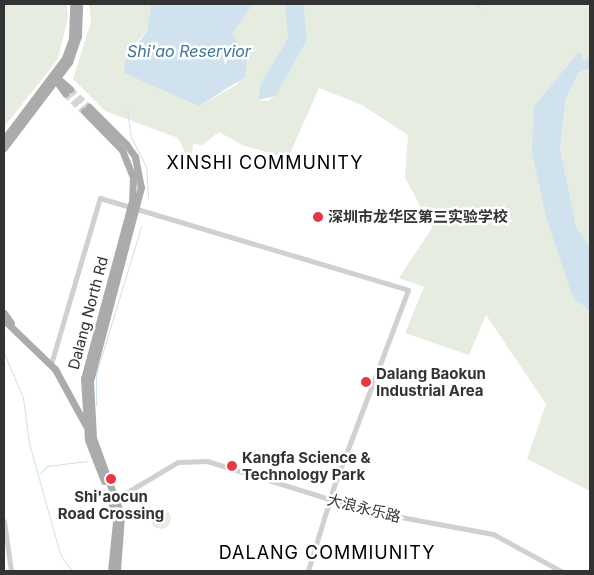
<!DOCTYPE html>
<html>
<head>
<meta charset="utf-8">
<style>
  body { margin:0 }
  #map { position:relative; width:594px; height:575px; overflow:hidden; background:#fff; font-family:Inter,"Noto Sans SC",sans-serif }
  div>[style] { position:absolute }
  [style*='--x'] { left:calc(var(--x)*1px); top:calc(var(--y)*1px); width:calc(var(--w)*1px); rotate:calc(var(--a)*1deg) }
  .green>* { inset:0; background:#e6ecdf }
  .round { border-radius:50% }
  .water>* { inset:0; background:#cfe2ee }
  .stream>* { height:1px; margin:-0.5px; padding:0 0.5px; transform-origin:0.5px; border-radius:0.5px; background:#cfe2ee }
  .major-tunnel>* { height:7px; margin-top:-3.5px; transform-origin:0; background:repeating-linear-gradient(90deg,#d6d6d6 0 7px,transparent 0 10.5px) }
  .minor>* { height:5px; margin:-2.5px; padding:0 2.5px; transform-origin:2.5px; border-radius:2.5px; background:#d0d0d0 }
  .major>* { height:7px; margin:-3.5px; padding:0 3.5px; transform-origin:3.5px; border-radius:3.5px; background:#ababab }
  .dots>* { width:14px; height:14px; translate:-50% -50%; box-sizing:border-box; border:2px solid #fff; border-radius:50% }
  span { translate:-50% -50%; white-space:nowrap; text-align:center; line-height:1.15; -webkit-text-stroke:5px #fff; paint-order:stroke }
  .poi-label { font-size:15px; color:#333; font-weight:700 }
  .left { translate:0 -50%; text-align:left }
  .street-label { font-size:15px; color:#333 }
  .water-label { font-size:16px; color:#3f7597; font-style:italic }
  .quarter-label { font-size:18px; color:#000; letter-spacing:1px }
  .frame { position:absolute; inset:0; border:5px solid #333; pointer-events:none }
</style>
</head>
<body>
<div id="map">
  <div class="green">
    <i style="clip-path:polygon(4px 4px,67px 4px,68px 18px,58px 59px,4px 127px)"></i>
    <i style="clip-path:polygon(89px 4px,151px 4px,147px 31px,135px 44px,199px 106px,238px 84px,232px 34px,253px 4px,285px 4px,287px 8px,288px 38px,261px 83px,258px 100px,267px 101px,276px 96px,307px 40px,304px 4px,590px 4px,590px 57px,584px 60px,579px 53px,534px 106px,573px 298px,590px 311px,590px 491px,527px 459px,546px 404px,486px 315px,469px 355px,405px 333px,424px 287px,399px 278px,432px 228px,405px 178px,408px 135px,362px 105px,319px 88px,288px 158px,242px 145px,219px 132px,202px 145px,193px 144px,192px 153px,186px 154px,178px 138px,105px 111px,73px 79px,91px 22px)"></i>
    <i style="clip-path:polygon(590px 68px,590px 248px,576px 226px,560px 148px,566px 99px,578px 73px)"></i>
    <i class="round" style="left:151px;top:509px;width:20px;height:20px"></i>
  </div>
  <div class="water">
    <i style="clip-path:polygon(151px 4px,253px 4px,232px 34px,247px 59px,245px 77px,199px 106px,124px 73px,125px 61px,147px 31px)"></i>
    <i style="clip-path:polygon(285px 4px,304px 4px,307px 40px,276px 96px,258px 100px,261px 83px,288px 38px)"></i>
    <i style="clip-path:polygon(579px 52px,584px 60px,590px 57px,590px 68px,578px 73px,566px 99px,560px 148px,576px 226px,590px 248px,590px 311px,573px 298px,546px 217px,532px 152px,534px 106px)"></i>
  </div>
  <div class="stream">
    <i style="--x:475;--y:4;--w:7;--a:34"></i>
    <i style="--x:127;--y:110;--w:27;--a:82"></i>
    <i style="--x:131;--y:137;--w:33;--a:63"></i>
    <i style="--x:146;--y:166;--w:32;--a:86"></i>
    <i style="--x:4;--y:353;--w:49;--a:67.1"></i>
    <i style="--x:23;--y:398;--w:45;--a:82.4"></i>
    <i style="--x:29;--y:443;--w:115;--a:74.4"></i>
    <i style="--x:60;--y:554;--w:21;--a:55"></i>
    <i style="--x:96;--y:405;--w:31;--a:-90"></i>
    <i style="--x:96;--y:374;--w:154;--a:-73"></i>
    <i style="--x:40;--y:474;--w:11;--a:-49"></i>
    <i style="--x:47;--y:466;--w:40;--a:-7.1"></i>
  </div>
  <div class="major-tunnel">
    <i style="--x:70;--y:89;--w:26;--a:43"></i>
    <i style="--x:65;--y:93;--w:26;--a:43"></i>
  </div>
  <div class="minor">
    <i style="--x:51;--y:364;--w:173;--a:-73.6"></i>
    <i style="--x:100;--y:198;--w:321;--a:16.6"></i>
    <i style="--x:408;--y:290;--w:213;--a:110.7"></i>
    <i style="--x:333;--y:489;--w:86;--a:107"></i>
    <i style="--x:114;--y:500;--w:74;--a:-30.7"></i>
    <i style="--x:178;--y:462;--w:29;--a:-2"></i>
    <i style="--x:207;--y:461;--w:169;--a:17.3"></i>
    <i style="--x:368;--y:511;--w:127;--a:10.4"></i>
    <i style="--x:493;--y:534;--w:77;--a:28.6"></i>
    <i style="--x:4;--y:521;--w:50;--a:82"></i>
  </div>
  <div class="major">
    <i style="--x:55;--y:76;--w:20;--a:41"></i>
    <i style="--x:54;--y:78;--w:19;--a:54"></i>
    <i style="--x:89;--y:107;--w:52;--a:45"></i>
    <i style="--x:126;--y:144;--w:16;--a:55"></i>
    <i style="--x:135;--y:157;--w:31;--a:79"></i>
    <i style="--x:141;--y:187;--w:201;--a:104.7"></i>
    <i style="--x:90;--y:381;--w:57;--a:87"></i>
    <i style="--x:93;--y:438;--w:82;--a:70"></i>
    <i style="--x:121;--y:515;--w:56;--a:94.1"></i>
    <i style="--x:84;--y:111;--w:54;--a:45.7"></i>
    <i style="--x:122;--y:150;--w:29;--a:68"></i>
    <i style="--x:133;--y:177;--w:24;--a:92"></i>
    <i style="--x:132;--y:201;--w:184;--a:105.1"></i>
    <i style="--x:84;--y:379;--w:61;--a:86.2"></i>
    <i style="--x:88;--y:440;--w:44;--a:68.7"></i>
    <i style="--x:4;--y:139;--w:101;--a:-53"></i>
    <i style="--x:65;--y:58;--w:20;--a:-70"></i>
    <i style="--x:72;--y:39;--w:35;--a:-88"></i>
    <i style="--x:4;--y:148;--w:108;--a:-52.9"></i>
    <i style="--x:69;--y:62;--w:28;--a:-71"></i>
    <i style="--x:78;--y:36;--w:32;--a:-88"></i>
    <i style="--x:4;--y:313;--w:12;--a:55"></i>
    <i style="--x:4;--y:320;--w:71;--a:43.9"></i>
    <i style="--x:55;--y:369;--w:63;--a:61.4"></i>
    <i style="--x:111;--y:571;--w:49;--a:-84.2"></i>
    <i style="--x:116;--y:522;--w:23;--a:-103"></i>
  </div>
  <div class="dots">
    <i style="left:318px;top:217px;background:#e63946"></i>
    <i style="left:366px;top:382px;background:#e63946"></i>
    <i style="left:232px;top:466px;background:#e63946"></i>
    <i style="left:111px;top:479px;background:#e63946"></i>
  </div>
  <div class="poi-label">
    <span class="left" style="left:328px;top:217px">深圳市龙华区第三实验学校</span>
    <span class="left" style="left:376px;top:382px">Dalang Baokun<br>Industrial Area</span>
    <span class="left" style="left:242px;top:466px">Kangfa Science &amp;<br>Technology Park</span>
    <span style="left:111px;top:505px">Shi'aocun<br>Road Crossing</span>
  </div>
  <div class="street-label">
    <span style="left:88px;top:313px;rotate:-75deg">Dalang North Rd</span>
    <span style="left:364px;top:508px;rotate:14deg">大浪永乐路</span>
  </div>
  <div class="water-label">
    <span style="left:189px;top:51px">Shi'ao Reservior</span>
  </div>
  <div class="quarter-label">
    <span style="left:265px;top:163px">XINSHI COMMUNITY</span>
    <span style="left:327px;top:553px">DALANG COMMIUNITY</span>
  </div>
  <div class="frame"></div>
</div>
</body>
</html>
